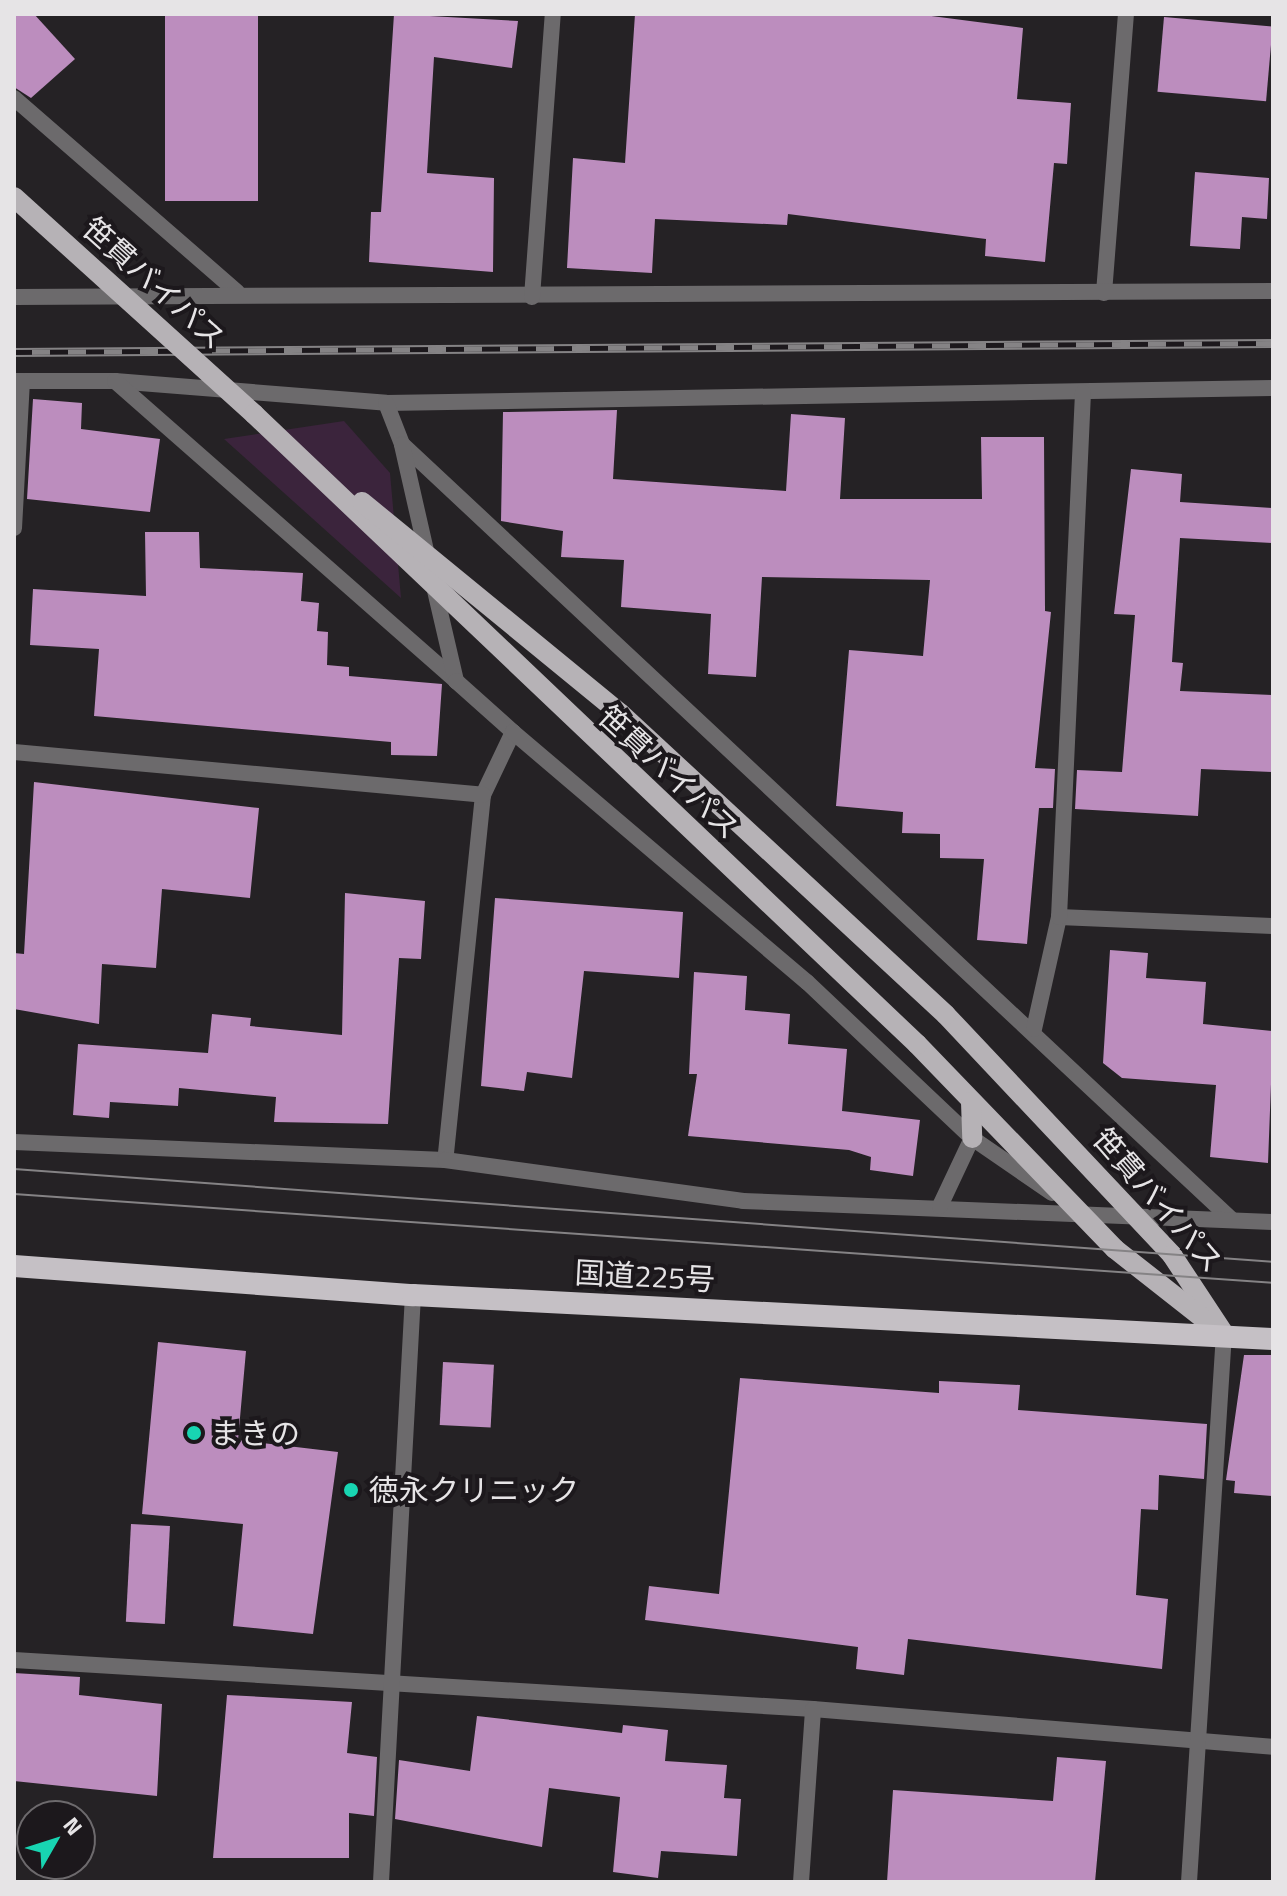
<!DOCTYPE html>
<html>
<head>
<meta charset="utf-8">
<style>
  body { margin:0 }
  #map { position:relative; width:1287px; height:1896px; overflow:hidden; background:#252225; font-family:"Titillium Web","Noto Sans JP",sans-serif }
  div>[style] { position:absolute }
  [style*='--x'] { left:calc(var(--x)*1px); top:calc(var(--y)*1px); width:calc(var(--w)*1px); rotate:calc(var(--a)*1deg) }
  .green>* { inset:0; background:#3b243c }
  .building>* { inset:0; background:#bc8dbe; transform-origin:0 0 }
  .minor>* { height:16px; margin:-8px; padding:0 8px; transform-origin:8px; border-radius:8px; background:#6c6a6c }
  .primary>* { height:20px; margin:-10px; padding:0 10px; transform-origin:10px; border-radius:10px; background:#b6b2b6 }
  .trunk>* { height:22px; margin:-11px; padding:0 11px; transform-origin:11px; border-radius:11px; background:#c5c0c5 }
  .tram>* { height:2px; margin:-1px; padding:0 1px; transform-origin:1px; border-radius:1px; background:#858385 }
  .rail>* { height:9px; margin-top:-4.5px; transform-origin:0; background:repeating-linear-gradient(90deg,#1c181c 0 18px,#858385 0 36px); box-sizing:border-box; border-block:2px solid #858385 }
  .primary-bridge>* { height:20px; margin:-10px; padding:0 10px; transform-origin:10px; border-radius:10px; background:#b6b2b6 }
  .dots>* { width:22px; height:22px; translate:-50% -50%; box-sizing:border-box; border:4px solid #1c181c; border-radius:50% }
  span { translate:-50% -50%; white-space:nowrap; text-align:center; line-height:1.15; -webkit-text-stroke:8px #1c181c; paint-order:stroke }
  .street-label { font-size:30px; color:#e6e4e6 }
  .poi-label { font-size:30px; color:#e6e4e6 }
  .left { translate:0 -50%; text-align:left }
  .frame { position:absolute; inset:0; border:16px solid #e6e4e6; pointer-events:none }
  .north { position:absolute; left:16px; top:1800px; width:80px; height:80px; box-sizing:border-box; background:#1c181c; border:2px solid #6d6a6d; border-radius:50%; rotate:51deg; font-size:22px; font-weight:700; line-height:32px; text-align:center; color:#e6e4e6 }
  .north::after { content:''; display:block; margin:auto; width:28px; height:36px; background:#18d5b2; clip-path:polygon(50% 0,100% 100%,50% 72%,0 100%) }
</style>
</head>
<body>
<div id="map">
  <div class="green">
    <i style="clip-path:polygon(344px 421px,390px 473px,401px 598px,224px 439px)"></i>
  </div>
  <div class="building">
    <i style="clip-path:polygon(14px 14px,34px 14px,75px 59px,31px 98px,14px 87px)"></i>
    <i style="left:165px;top:14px;width:93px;height:187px"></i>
    <i style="clip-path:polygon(394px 14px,518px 21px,512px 68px,434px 57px,427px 173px,494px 178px,493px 272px,369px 262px,371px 212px,381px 212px)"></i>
    <i style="clip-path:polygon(635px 14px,916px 14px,1023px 28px,1017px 99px,1071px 103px,1067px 164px,1054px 163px,1045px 262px,985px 256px,986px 239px,788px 214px,787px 225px,655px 219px,652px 273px,567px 268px,573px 158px,625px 163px)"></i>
    <i style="left:1164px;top:17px;width:109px;height:75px;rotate:5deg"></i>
    <i style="clip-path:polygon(1195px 172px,1269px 178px,1267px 219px,1242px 217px,1240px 249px,1190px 246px)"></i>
    <i style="clip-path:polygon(33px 399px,82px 403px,81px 429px,160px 439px,150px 512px,27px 499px)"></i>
    <i style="clip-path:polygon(617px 410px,613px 479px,786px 491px,791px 414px,845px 418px,840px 499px,982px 499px,981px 437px,1044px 437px,1045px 611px,1051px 612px,1035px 768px,1055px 769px,1053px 808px,1039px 808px,1027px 944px,977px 940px,984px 859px,940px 858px,940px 834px,902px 833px,903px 812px,836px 806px,849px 650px,923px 656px,930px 580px,762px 577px,756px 677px,708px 674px,711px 614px,621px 607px,624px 560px,561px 557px,563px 531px,501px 521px,503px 412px)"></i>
    <i style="clip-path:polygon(1131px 469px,1182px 474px,1180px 502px,1273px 508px,1273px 543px,1180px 538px,1172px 662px,1183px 663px,1180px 691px,1273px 695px,1273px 772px,1201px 769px,1198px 816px,1075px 809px,1077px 770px,1122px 772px,1135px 615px,1114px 614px)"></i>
    <i style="clip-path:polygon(145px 532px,199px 532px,200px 568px,303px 573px,301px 601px,319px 603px,317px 631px,328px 632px,327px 665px,349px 667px,349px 676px,442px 684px,437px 756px,391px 755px,391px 742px,94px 716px,99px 649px,30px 645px,33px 589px,146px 596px)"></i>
    <i style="clip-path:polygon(34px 782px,259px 808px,250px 898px,162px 889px,156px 968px,102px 964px,99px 1024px,14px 1009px,14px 953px,24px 954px)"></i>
    <i style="clip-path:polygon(345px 893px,425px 901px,421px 959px,399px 958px,388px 1124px,274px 1122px,276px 1097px,179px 1088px,178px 1106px,110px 1102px,109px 1118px,73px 1115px,78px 1044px,208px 1053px,212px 1014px,251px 1018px,250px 1026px,342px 1035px)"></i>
    <i style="clip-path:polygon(495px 898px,683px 912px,679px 978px,584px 971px,572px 1078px,527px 1072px,524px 1091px,481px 1086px)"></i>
    <i style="clip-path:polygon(1110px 950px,1148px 953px,1146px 978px,1206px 982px,1203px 1024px,1273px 1031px,1268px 1163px,1210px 1157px,1216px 1085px,1122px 1078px,1103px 1063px)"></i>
    <i style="clip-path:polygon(694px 972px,747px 976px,745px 1010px,790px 1014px,788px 1044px,847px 1049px,842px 1111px,920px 1120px,913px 1176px,870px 1170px,871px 1157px,849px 1150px,688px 1136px,697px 1074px,689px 1074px)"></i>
    <i style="clip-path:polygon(158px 1342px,246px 1351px,238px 1440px,338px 1452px,313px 1634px,233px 1626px,243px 1524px,142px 1514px)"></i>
    <i style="clip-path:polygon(1244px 1355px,1273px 1355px,1273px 1496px,1234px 1493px,1235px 1481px,1226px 1480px)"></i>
    <i style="left:443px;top:1362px;width:51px;height:63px;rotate:3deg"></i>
    <i style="clip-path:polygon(740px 1378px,939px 1393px,939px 1381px,1020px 1385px,1018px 1410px,1207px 1424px,1204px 1479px,1159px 1475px,1158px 1510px,1141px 1509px,1136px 1595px,1168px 1599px,1162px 1669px,908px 1639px,904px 1675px,856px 1669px,858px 1647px,645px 1620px,649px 1586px,719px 1594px)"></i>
    <i style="left:131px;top:1524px;width:39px;height:98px;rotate:3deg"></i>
    <i style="clip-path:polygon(14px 1673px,80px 1677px,79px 1695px,162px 1704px,157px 1796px,14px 1781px)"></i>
    <i style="clip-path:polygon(227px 1695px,352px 1702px,347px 1753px,377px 1757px,374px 1816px,349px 1813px,349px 1858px,213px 1858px)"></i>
    <i style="clip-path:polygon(477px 1716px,622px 1733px,623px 1725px,668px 1730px,665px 1761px,727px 1765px,724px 1798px,741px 1799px,737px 1856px,661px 1851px,658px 1878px,613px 1872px,620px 1797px,549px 1788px,542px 1847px,395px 1819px,399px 1760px,470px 1771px)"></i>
    <i style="clip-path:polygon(1057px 1757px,1106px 1761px,1095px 1882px,887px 1882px,893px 1790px,1053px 1801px)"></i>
  </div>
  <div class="minor">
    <i style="--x:14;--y:98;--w:296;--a:41"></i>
    <i style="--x:1104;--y:293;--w:280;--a:-85.5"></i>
    <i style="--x:14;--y:297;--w:1259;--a:-0.27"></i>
    <i style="--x:532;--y:297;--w:284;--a:-85.8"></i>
    <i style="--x:14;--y:381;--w:101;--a:0"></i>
    <i style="--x:115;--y:381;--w:272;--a:4.6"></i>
    <i style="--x:386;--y:403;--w:887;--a:-0.97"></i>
    <i style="--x:115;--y:381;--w:454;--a:41.3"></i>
    <i style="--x:386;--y:403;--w:44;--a:68.7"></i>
    <i style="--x:402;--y:444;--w:1135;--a:43.07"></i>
    <i style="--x:402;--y:445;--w:117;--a:77.2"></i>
    <i style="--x:14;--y:528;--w:147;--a:-86.9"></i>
    <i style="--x:433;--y:582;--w:102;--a:76.9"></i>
    <i style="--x:456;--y:681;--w:76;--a:41.8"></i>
    <i style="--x:513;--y:732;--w:70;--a:115.5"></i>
    <i style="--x:483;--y:795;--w:367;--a:95.9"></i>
    <i style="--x:513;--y:732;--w:386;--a:40.4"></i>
    <i style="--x:807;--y:982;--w:227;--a:43.4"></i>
    <i style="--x:972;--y:1138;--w:97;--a:34.5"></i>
    <i style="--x:14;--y:752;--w:471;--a:5.2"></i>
    <i style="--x:1059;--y:917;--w:214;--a:2.4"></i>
    <i style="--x:1034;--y:1029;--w:115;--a:-77.4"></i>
    <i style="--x:1059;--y:917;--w:525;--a:-87.38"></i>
    <i style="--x:14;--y:1142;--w:431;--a:2.4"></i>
    <i style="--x:445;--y:1160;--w:301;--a:7.8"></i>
    <i style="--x:743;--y:1201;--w:530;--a:2.27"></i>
    <i style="--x:940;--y:1206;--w:75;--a:-64.8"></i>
    <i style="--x:14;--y:1660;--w:801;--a:3.51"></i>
    <i style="--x:813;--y:1709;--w:462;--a:4.7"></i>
    <i style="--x:381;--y:1882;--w:588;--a:-86.88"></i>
    <i style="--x:801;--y:1882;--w:173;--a:-86"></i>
    <i style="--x:1189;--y:1882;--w:549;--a:-86.35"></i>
  </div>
  <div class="primary">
    <i style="--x:946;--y:1015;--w:330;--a:46.7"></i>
    <i style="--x:1172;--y:1255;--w:95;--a:56.6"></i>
    <i style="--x:917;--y:1044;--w:285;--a:46"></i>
    <i style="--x:1115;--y:1249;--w:126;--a:38.2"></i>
    <i style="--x:971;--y:1102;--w:36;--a:88"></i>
  </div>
  <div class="trunk">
    <i style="--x:14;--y:1266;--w:400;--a:4.2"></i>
    <i style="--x:413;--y:1295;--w:861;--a:2.93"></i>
  </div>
  <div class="tram">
    <i style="--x:14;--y:1169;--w:1262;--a:4.22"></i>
    <i style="--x:14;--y:1194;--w:1262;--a:4.04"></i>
  </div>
  <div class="rail">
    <i style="--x:14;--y:352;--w:1259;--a:-0.41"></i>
  </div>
  <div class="primary-bridge">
    <i style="--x:14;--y:197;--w:324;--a:42.1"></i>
    <i style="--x:254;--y:414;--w:915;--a:43.54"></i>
    <i style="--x:362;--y:502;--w:333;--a:39.3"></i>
    <i style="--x:620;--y:713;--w:444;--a:42.8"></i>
  </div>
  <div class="dots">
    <i style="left:194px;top:1433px;background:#18d5b2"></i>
    <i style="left:351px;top:1490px;background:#18d5b2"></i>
  </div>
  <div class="street-label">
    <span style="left:154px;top:283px;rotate:42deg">笹貫バイパス</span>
    <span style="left:669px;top:772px;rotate:43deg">笹貫バイパス</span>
    <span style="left:1158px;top:1200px;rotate:49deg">笹貫バイパス</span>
    <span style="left:645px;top:1276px;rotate:3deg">国道225号</span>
  </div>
  <div class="poi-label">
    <span class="left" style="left:210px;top:1433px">まきの</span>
    <span class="left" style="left:369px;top:1490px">徳永クリニック</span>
  </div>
  <div class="frame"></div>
  <div class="north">N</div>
</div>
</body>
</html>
